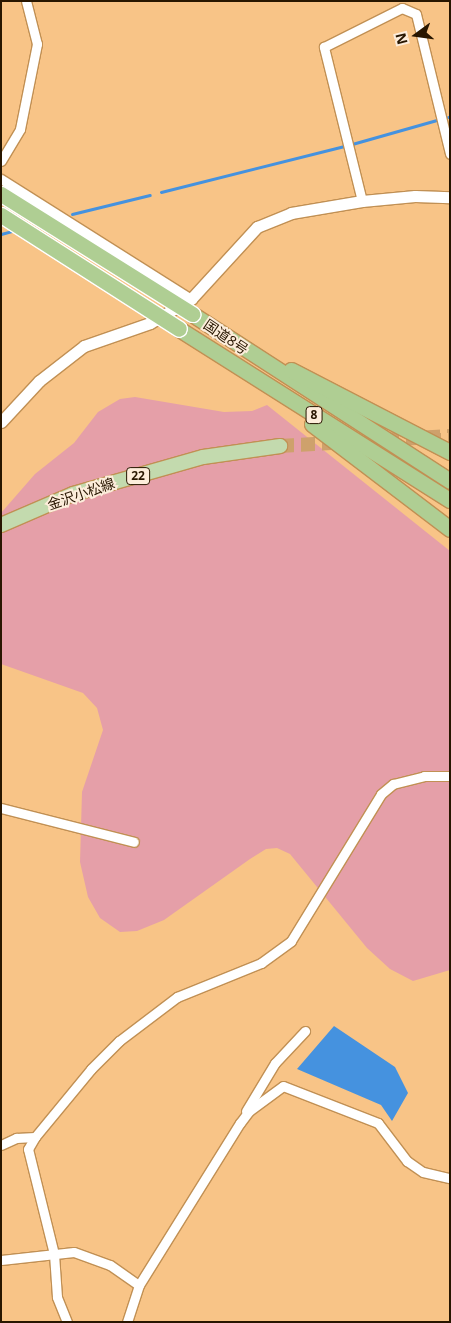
<!DOCTYPE html>
<html>
<head>
<meta charset="utf-8">
<style>
  body { margin:0 }
  #map { position:relative; width:451px; height:1323px; overflow:hidden; background:#f8c487; font-family:"Open Sans","Noto Sans JP",sans-serif }
  div>[style] { position:absolute }
  [style*='--x'] { left:calc(var(--x)*1px); top:calc(var(--y)*1px); width:calc(var(--w)*1px); rotate:calc(var(--a)*1deg) }
  .green>* { inset:0; background:#e59fa8 }
  .water>* { inset:0; background:#4592df }
  .stream>* { height:3px; margin:-1.5px; padding:0 1.5px; transform-origin:1.5px; border-radius:1.5px; background:#4592df }
  .primary-tunnel>* { height:14px; margin-top:-7px; transform-origin:0; background:repeating-linear-gradient(90deg,#cea16c 0 14px,transparent 0 21px) }
  .roads { filter:drop-shadow(1px 0 #c19054) drop-shadow(-1px 0 #c19054) drop-shadow(0 1px #c19054) drop-shadow(0 -1px #c19054) }
  .minor>* { height:9px; margin:-4.5px; padding:0 4.5px; transform-origin:4.5px; border-radius:4.5px; background:#fff }
  .tertiary>* { height:11px; margin:-5.5px; padding:0 5.5px; transform-origin:5.5px; border-radius:5.5px; background:#fff }
  .primary>* { height:14px; margin:-7px; padding:0 7px; transform-origin:7px; border-radius:7px; background:#c3daae }
  .trunk>* { height:15px; margin:-7.5px; padding:0 7.5px; transform-origin:7.5px; border-radius:7.5px; background:#afce93 }
  .bridges { filter:drop-shadow(1px 0 #fff) drop-shadow(-1px 0 #fff) drop-shadow(0 1px #fff) drop-shadow(0 -1px #fff) }
  .trunk-bridge>* { height:15px; margin:-7.5px; padding:0 7.5px; transform-origin:7.5px; border-radius:7.5px; background:#afce93 }
  span { translate:-50% -50%; white-space:nowrap; text-align:center; line-height:1.15; -webkit-text-stroke:4px #fdeddb; paint-order:stroke }
  .shield-label span { padding:1px 4px; background:#fdeddb; border:1px solid; border-radius:4px; -webkit-text-stroke-width:0 }
  .shield-label { font-size:12px; color:#281600; font-weight:700 }
  .street-label { font-size:14px; color:#281600 }
  .frame { position:absolute; inset:0; border:2px solid #281600; pointer-events:none }
  .north { position:absolute; left:391px; top:10px; width:50px; height:50px; -webkit-text-stroke:4px #fdeddb; paint-order:stroke; rotate:256deg; font-size:14px; font-weight:700; line-height:20px; text-align:center; color:#281600 }
  .north::after { content:''; display:block; margin:auto; width:18px; height:22px; background:#281600; clip-path:polygon(50% 0,100% 100%,50% 72%,0 100%) }
</style>
</head>
<body>
<div id="map">
  <div class="green">
    <i style="clip-path:polygon(135px 397px,224px 412px,252px 411px,267px 405px,450px 551px,450px 970px,413px 981px,390px 969px,367px 948px,290px 854px,277px 848px,266px 849px,250px 859px,164px 920px,137px 931px,120px 932px,100px 918px,88px 897px,80px 862px,82px 792px,103px 730px,97px 708px,83px 693px,1px 664px,1px 513px,35px 474px,74px 443px,98px 412px,120px 399px)"></i>
  </div>
  <div class="water">
    <i style="clip-path:polygon(334px 1026px,395px 1067px,408px 1093px,392px 1121px,381px 1105px,297px 1069px)"></i>
  </div>
  <div class="stream">
    <i style="--x:448;--y:117;--w:2;--a:0"></i>
    <i style="--x:352;--y:144;--w:88;--a:-15.8"></i>
    <i style="--x:161;--y:192;--w:189;--a:-14.1"></i>
    <i style="--x:72;--y:214;--w:80;--a:-13.7"></i>
    <i style="--x:1;--y:234;--w:11;--a:-15"></i>
  </div>
  <div class="primary-tunnel">
    <i style="--x:280;--y:446;--w:170;--a:-3.4"></i>
  </div>
  <div class="roads">
    <div class="minor">
      <i style="--x:1;--y:161;--w:37;--a:-59"></i>
      <i style="--x:20;--y:129;--w:87;--a:-78.7"></i>
      <i style="--x:37;--y:44;--w:44;--a:-104.3"></i>
      <i style="--x:1;--y:179;--w:225;--a:32.3"></i>
      <i style="--x:362;--y:201;--w:159;--a:-103.9"></i>
      <i style="--x:324;--y:47;--w:87;--a:-26.6"></i>
      <i style="--x:402;--y:8;--w:15;--a:23"></i>
      <i style="--x:416;--y:14;--w:144;--a:76.3"></i>
      <i style="--x:1;--y:808;--w:137;--a:14.3"></i>
      <i style="--x:246;--y:1111;--w:56;--a:-58.9"></i>
      <i style="--x:275;--y:1063;--w:44;--a:-46.8"></i>
      <i style="--x:1;--y:1145;--w:17;--a:-25"></i>
      <i style="--x:16;--y:1138;--w:19;--a:-3"></i>
      <i style="--x:1;--y:1260;--w:73;--a:-6.3"></i>
      <i style="--x:74;--y:1252;--w:38;--a:20"></i>
      <i style="--x:110;--y:1265;--w:35;--a:35"></i>
      <i style="--x:67;--y:1322;--w:27;--a:-112"></i>
      <i style="--x:57;--y:1297;--w:43;--a:-94"></i>
      <i style="--x:54;--y:1254;--w:108;--a:-103.9"></i>
      <i style="--x:28;--y:1149;--w:14;--a:-60"></i>
      <i style="--x:35;--y:1137;--w:88;--a:-50.5"></i>
      <i style="--x:91;--y:1069;--w:40;--a:-45"></i>
      <i style="--x:119;--y:1041;--w:73;--a:-37.2"></i>
      <i style="--x:177;--y:997;--w:91;--a:-22"></i>
      <i style="--x:261;--y:963;--w:37;--a:-36"></i>
      <i style="--x:291;--y:941;--w:172;--a:-58.5"></i>
      <i style="--x:381;--y:794;--w:16;--a:-40"></i>
      <i style="--x:393;--y:784;--w:32;--a:-14"></i>
      <i style="--x:424;--y:776;--w:26;--a:0"></i>
      <i style="--x:127;--y:1322;--w:39;--a:-72"></i>
      <i style="--x:139;--y:1285;--w:191;--a:-58.1"></i>
      <i style="--x:240;--y:1123;--w:15;--a:-53"></i>
      <i style="--x:249;--y:1111;--w:42;--a:-36.3"></i>
      <i style="--x:283;--y:1086;--w:102;--a:21.3"></i>
      <i style="--x:378;--y:1123;--w:48;--a:52.7"></i>
      <i style="--x:407;--y:1161;--w:19;--a:35"></i>
      <i style="--x:423;--y:1172;--w:28;--a:13"></i>
    </div>
    <div class="tertiary">
      <i style="--x:1;--y:422;--w:56;--a:-47.2"></i>
      <i style="--x:39;--y:381;--w:57;--a:-37.9"></i>
      <i style="--x:84;--y:346;--w:70;--a:-19.2"></i>
      <i style="--x:150;--y:323;--w:48;--a:-30.3"></i>
      <i style="--x:191;--y:299;--w:98;--a:-47.5"></i>
      <i style="--x:257;--y:227;--w:37;--a:-22"></i>
      <i style="--x:291;--y:213;--w:72;--a:-9.6"></i>
      <i style="--x:362;--y:201;--w:53;--a:-5.4"></i>
      <i style="--x:415;--y:196;--w:35;--a:2"></i>
    </div>
    <div class="primary">
      <i style="--x:1;--y:525;--w:78;--a:-23.3"></i>
      <i style="--x:73;--y:494;--w:135;--a:-15.9"></i>
      <i style="--x:203;--y:457;--w:78;--a:-8.1"></i>
    </div>
    <div class="trunk">
      <i style="--x:192;--y:314;--w:307;--a:32.9"></i>
      <i style="--x:179;--y:329;--w:320;--a:32.3"></i>
      <i style="--x:291;--y:370;--w:179;--a:27.3"></i>
      <i style="--x:312;--y:424;--w:173;--a:37.3"></i>
    </div>
  </div>
  <div class="bridges">
    <div class="trunk-bridge">
      <i style="--x:1;--y:194;--w:226;--a:32.1"></i>
      <i style="--x:1;--y:215;--w:211;--a:32.6"></i>
    </div>
  </div>
  <div class="shield-label">
    <span style="left:314px;top:415px">8</span>
    <span style="left:138px;top:476px">22</span>
  </div>
  <div class="street-label">
    <span style="left:226px;top:337px;rotate:34deg">国道8号</span>
    <span style="left:81px;top:494px;rotate:-19deg">金沢小松線</span>
  </div>
  <div class="frame"></div>
  <div class="north">N</div>
</div>
</body>
</html>
